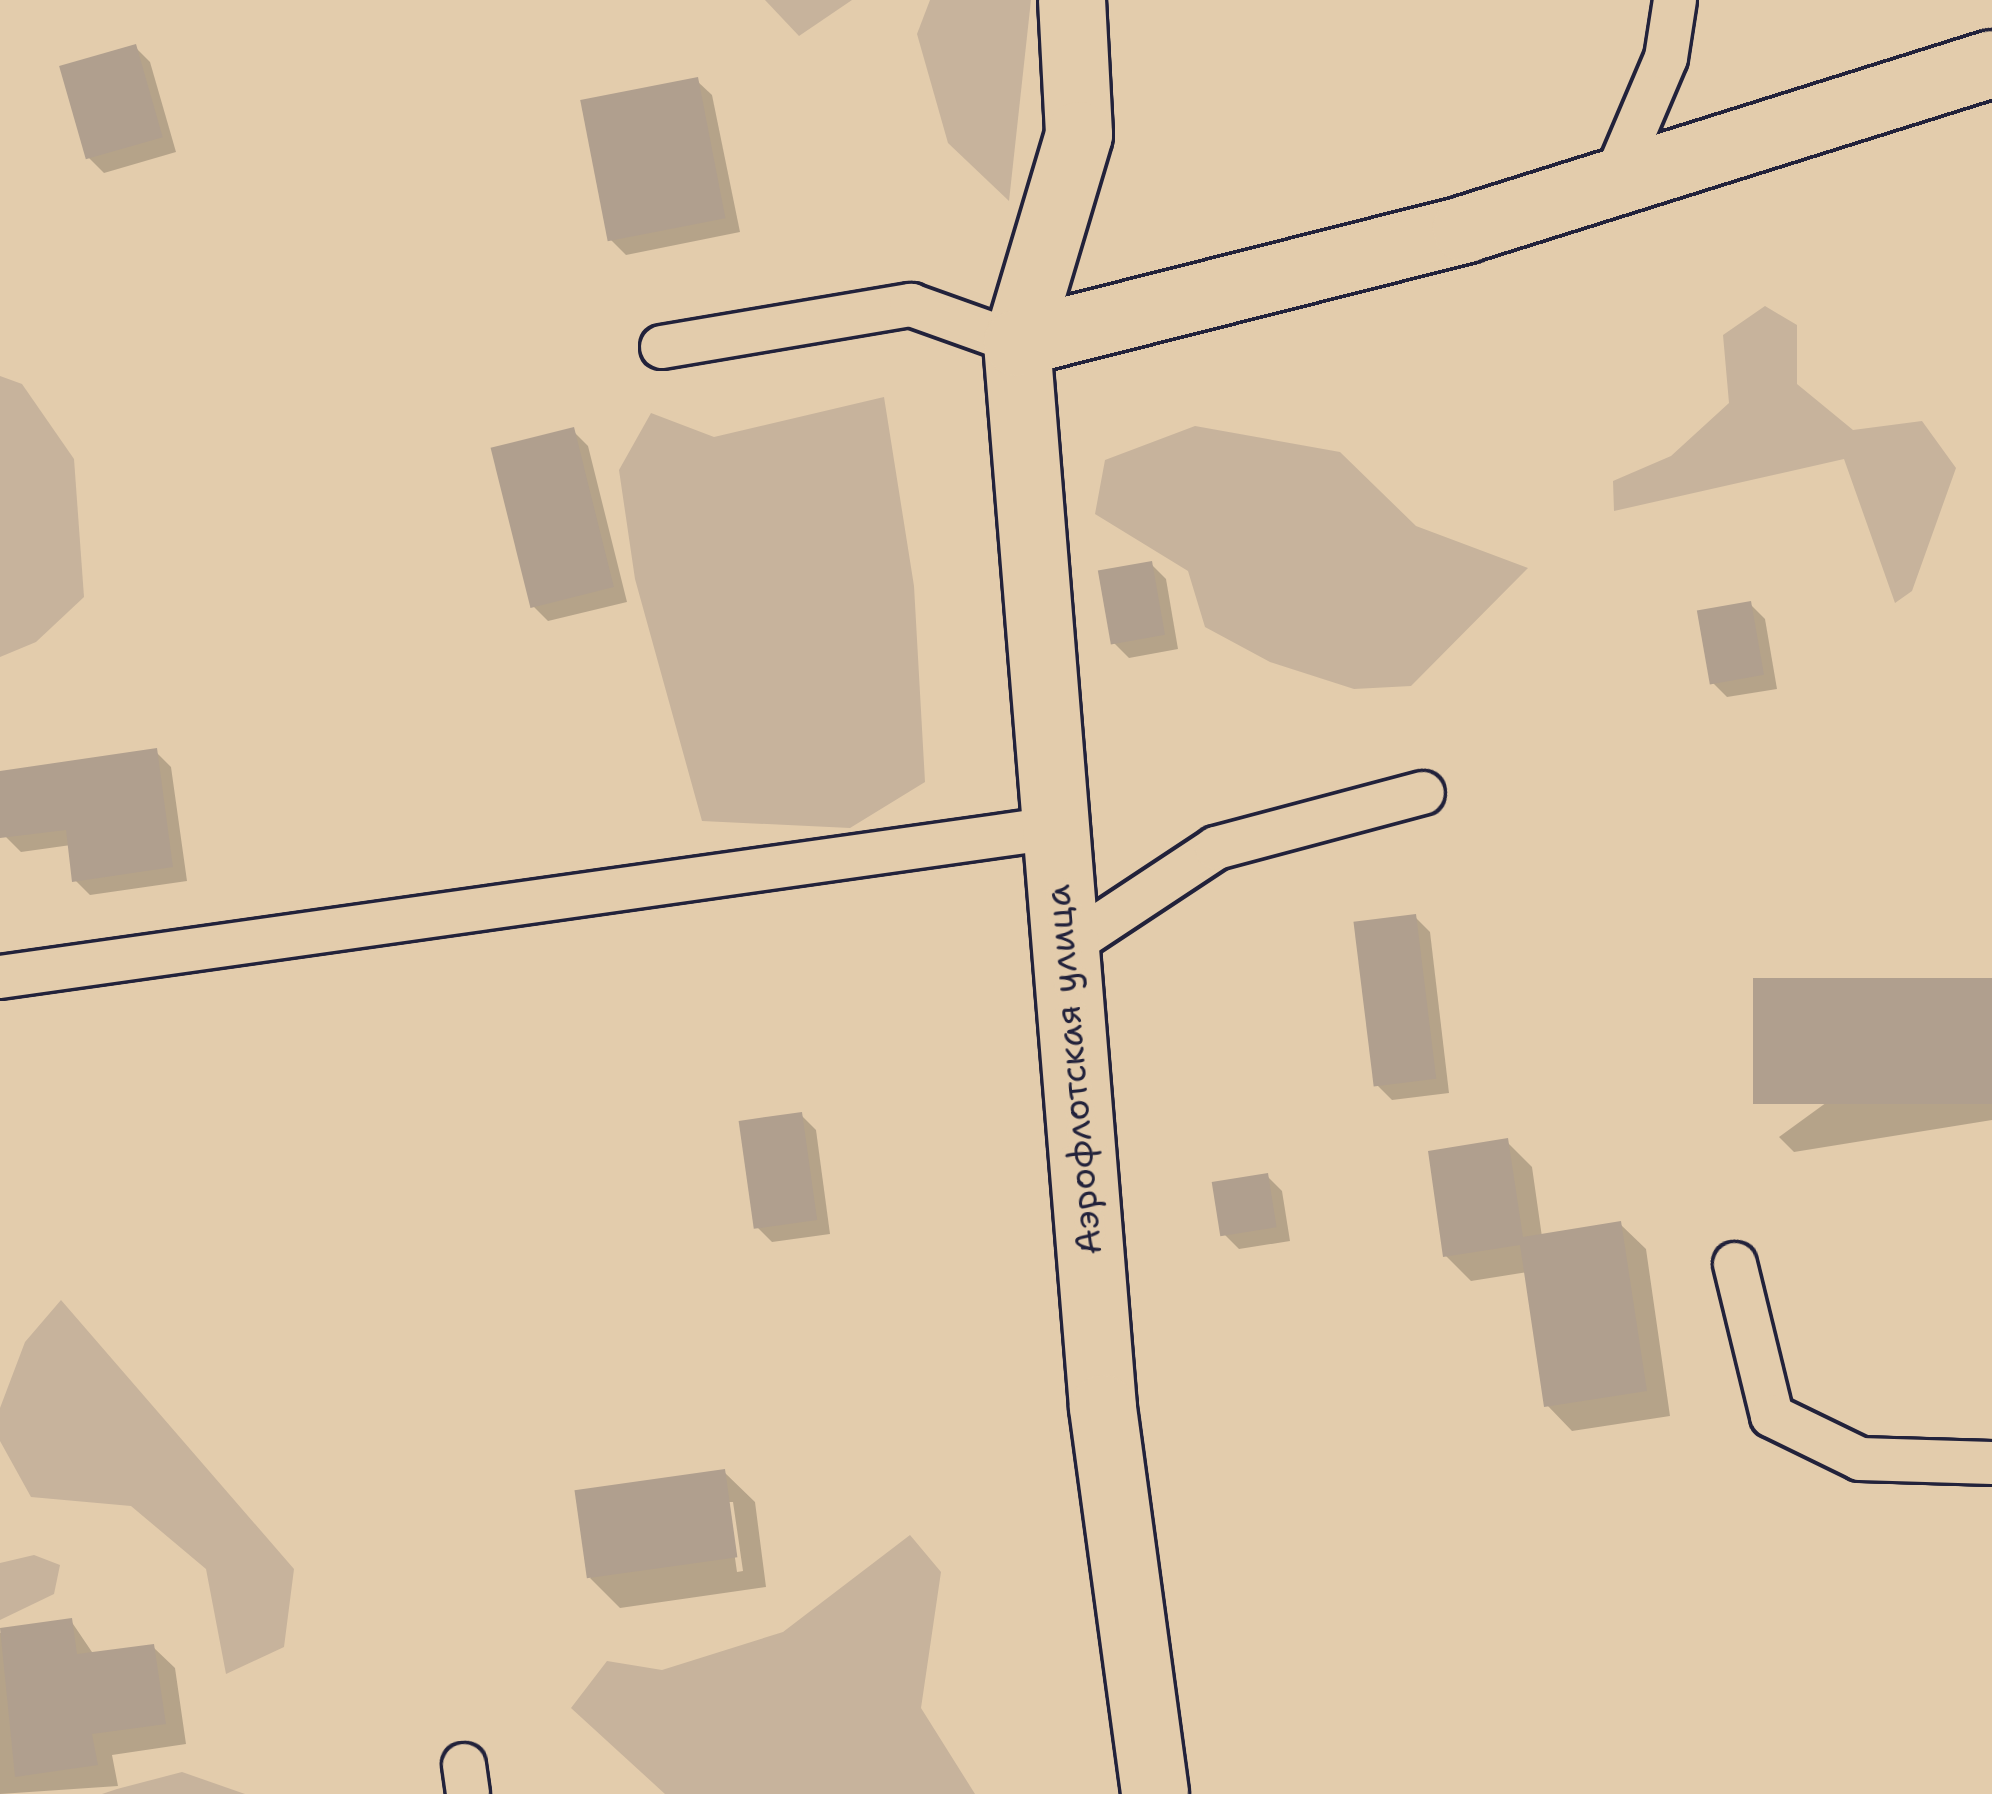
<!DOCTYPE html>
<html>
<head>
<meta charset="utf-8">
<style>
  body { margin:0 }
  #map { position:relative; width:1992px; height:1794px; overflow:hidden; background:#e3ccac; font-family:"Shantell Sans",sans-serif }
  div>[style] { position:absolute }
  [style*='--x'] { left:calc(var(--x)*1px); top:calc(var(--y)*1px); width:calc(var(--w)*1px); rotate:calc(var(--a)*1deg) }
  .green>* { inset:0; background:#c7b39c }
  .shadow>* { inset:0; background:#0003 }
  .building>* { inset:0; background:#b09f8e; transform-origin:0 0 }
  .roads { filter:drop-shadow(3px 0 #22223b) drop-shadow(-3px 0 #22223b) drop-shadow(0 3px #22223b) drop-shadow(0 -3px #22223b) }
  .service>* { height:42px; margin:-21px; padding:0 21px; transform-origin:21px; border-radius:21px; background:#e3ccac }
  .minor>* { height:66px; margin:-33px; padding:0 33px; transform-origin:33px; border-radius:33px; background:#e3ccac }
  span { translate:-50% -50%; white-space:nowrap; text-align:center; line-height:1.15; -webkit-text-stroke:12px #e3ccac; paint-order:stroke }
  .street-label { font-size:36px; color:#22223b }
</style>
</head>
<body>
<div id="map">
  <div class="green">
    <i style="clip-path:polygon(765px 0,852px 0,799px 36px)"></i>
    <i style="clip-path:polygon(930px 0,1031px 0,1009px 201px,948px 143px,917px 34px)"></i>
    <i style="clip-path:polygon(1765px 306px,1797px 325px,1797px 384px,1853px 430px,1922px 421px,1956px 468px,1912px 591px,1895px 603px,1844px 459px,1614px 511px,1613px 481px,1671px 456px,1729px 403px,1723px 335px)"></i>
    <i style="clip-path:polygon(0 376px,22px 384px,74px 459px,84px 597px,36px 642px,0 657px)"></i>
    <i style="clip-path:polygon(884px 397px,914px 586px,925px 782px,850px 828px,702px 821px,635px 579px,619px 470px,651px 413px,714px 437px)"></i>
    <i style="clip-path:polygon(1195px 426px,1340px 452px,1416px 526px,1528px 568px,1411px 686px,1354px 689px,1270px 662px,1205px 627px,1188px 571px,1095px 514px,1105px 460px)"></i>
    <i style="clip-path:polygon(61px 1300px,294px 1569px,284px 1647px,226px 1674px,206px 1569px,131px 1506px,31px 1497px,0 1441px,0 1408px,25px 1342px)"></i>
    <i style="clip-path:polygon(910px 1535px,941px 1572px,921px 1708px,975px 1794px,665px 1794px,571px 1708px,607px 1661px,662px 1670px,783px 1632px)"></i>
    <i style="clip-path:polygon(34px 1555px,60px 1565px,54px 1594px,0 1620px,0 1563px)"></i>
    <i style="clip-path:polygon(182px 1772px,245px 1794px,102px 1794px,117px 1789px)"></i>
  </div>
  <div class="shadow">
    <i style="clip-path:polygon(135px 47px,150px 62px,176px 152px,104px 173px,89px 158px)"></i>
    <i style="clip-path:polygon(697px 81px,712px 95px,740px 232px,626px 255px,611px 240px)"></i>
    <i style="clip-path:polygon(573px 431px,588px 446px,627px 602px,548px 621px,533px 606px)"></i>
    <i style="clip-path:polygon(1151px 564px,1166px 579px,1178px 649px,1129px 658px,1114px 643px)"></i>
    <i style="clip-path:polygon(1750px 604px,1765px 619px,1777px 689px,1727px 697px,1712px 682px)"></i>
    <i style="clip-path:polygon(156px 752px,171px 767px,187px 881px,90px 895px,75px 880px,71px 845px,21px 852px,6px 837px,0 774px)"></i>
    <i style="clip-path:polygon(1415px 917px,1430px 932px,1449px 1093px,1392px 1100px,1377px 1085px)"></i>
    <i style="clip-path:polygon(1992px 982px,1992px 1120px,1794px 1152px,1779px 1137px)"></i>
    <i style="clip-path:polygon(801px 1115px,816px 1130px,830px 1234px,772px 1242px,757px 1227px)"></i>
    <i style="clip-path:polygon(1507px 1142px,1532px 1167px,1542px 1237px,1620px 1224px,1646px 1249px,1670px 1416px,1572px 1431px,1547px 1405px,1527px 1272px,1471px 1281px,1446px 1256px)"></i>
    <i style="clip-path:polygon(1267px 1176px,1282px 1191px,1290px 1241px,1239px 1249px,1224px 1234px)"></i>
    <i style="clip-path:polygon(evenodd,724px 1472px,755px 1502px,766px 1587px,620px 1608px,590px 1578px,724px 1472px,727px 1502px,733px 1502px,743px 1571px,737px 1572px,727px 1502px)"></i>
    <i style="clip-path:polygon(71px 1621px,94px 1655px,153px 1647px,175px 1668px,186px 1744px,112px 1755px,118px 1786px,0 1794px,0 1633px)"></i>
  </div>
  <div class="building">
    <i style="left:136px;top:44px;width:97px;height:80px;rotate:74deg"></i>
    <i style="left:698px;top:77px;width:144px;height:120px;rotate:79deg"></i>
    <i style="left:574px;top:427px;width:165px;height:86px;rotate:76deg"></i>
    <i style="left:1152px;top:561px;width:75px;height:55px;rotate:80deg"></i>
    <i style="left:1751px;top:601px;width:75px;height:55px;rotate:80deg"></i>
    <i style="clip-path:polygon(157px 748px,173px 867px,72px 882px,66px 830px,0 838px,0 771px)"></i>
    <i style="left:1416px;top:914px;width:166px;height:63px;rotate:83deg"></i>
    <i style="left:1992px;top:978px;width:126px;height:239px;rotate:90deg"></i>
    <i style="left:802px;top:1112px;width:109px;height:64px;rotate:82deg"></i>
    <i style="clip-path:polygon(1508px 1138px,1523px 1237px,1621px 1221px,1647px 1391px,1544px 1407px,1520px 1245px,1443px 1257px,1428px 1151px)"></i>
    <i style="left:1268px;top:1173px;width:55px;height:57px;rotate:81deg"></i>
    <i style="left:725px;top:1469px;width:89px;height:152px;rotate:82deg"></i>
    <i style="clip-path:polygon(72px 1618px,77px 1654px,154px 1644px,166px 1724px,92px 1734px,98px 1765px,15px 1777px,0 1628px)"></i>
  </div>
  <div class="roads">
    <div class="service">
      <i style="--x:1612;--y:185;--w:138;--a:-67"></i>
      <i style="--x:1666;--y:58;--w:59;--a:-81.2"></i>
      <i style="--x:662;--y:347;--w:253;--a:-9.6"></i>
      <i style="--x:911;--y:305;--w:113;--a:19.7"></i>
      <i style="--x:1062;--y:950;--w:185;--a:-33.5"></i>
      <i style="--x:1216;--y:848;--w:214;--a:-14.9"></i>
      <i style="--x:0;--y:977;--w:1063;--a:-8.05"></i>
      <i style="--x:1735;--y:1264;--w:156;--a:76.3"></i>
      <i style="--x:1772;--y:1416;--w:98;--a:26"></i>
      <i style="--x:1860;--y:1459;--w:132;--a:1.7"></i>
      <i style="--x:464;--y:1765;--w:29;--a:82"></i>
    </div>
    <div class="minor">
      <i style="--x:1072;--y:0;--w:135;--a:87"></i>
      <i style="--x:1079;--y:135;--w:217;--a:106.6"></i>
      <i style="--x:1017;--y:343;--w:1068;--a:85.38"></i>
      <i style="--x:1103;--y:1408;--w:389;--a:82.3"></i>
      <i style="--x:1017;--y:343;--w:463;--a:-14.2"></i>
      <i style="--x:1466;--y:229;--w:551;--a:-17.42"></i>
    </div>
  </div>
  <div class="street-label">
    <span style="left:1073px;top:1070px;rotate:-95deg">Аэрофлотская улица</span>
  </div>
</div>
</body>
</html>
